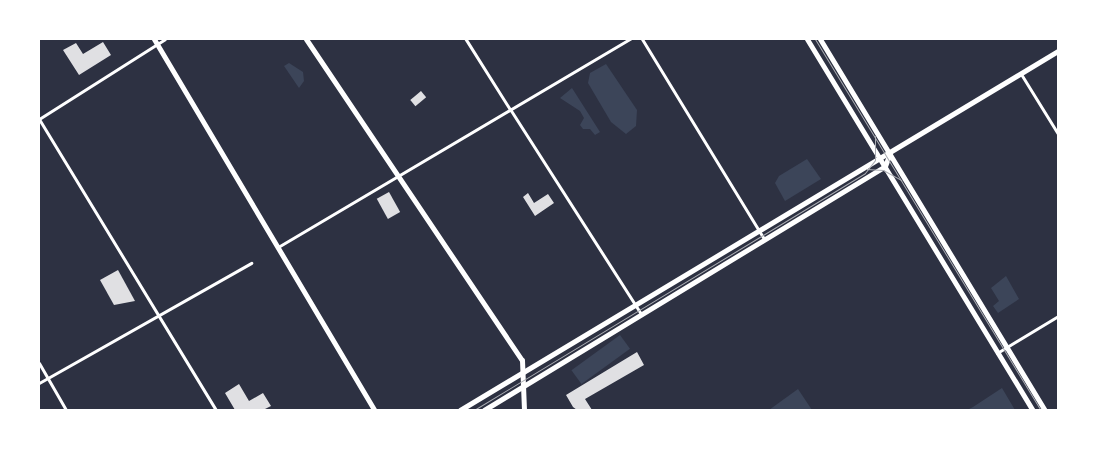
<!DOCTYPE html>
<html>
<head>
<meta charset="utf-8">
<style>
  body { margin:0 }
  #map { position:relative; width:1097px; height:449px; overflow:hidden; background:#2d3142; font-family:Arial,sans-serif }
  div>[style] { position:absolute }
  [style*='--x'] { left:calc(var(--x)*1px); top:calc(var(--y)*1px); width:calc(var(--w)*1px); rotate:calc(var(--a)*1deg) }
  .green>* { inset:0; background:#3c4559; transform-origin:0 0 }
  .building>* { inset:0; background:#e0e0e3; transform-origin:0 0 }
  .pedestrian>* { height:2.5px; margin:-1.25px; padding:0 1.25px; transform-origin:1.25px; border-radius:1.25px; background:#fff }
  .minor>* { height:3px; margin:-1.5px; padding:0 1.5px; transform-origin:1.5px; border-radius:1.5px; background:#fff }
  .secondary>* { height:5px; margin:-2.5px; padding:0 2.5px; transform-origin:2.5px; border-radius:2.5px; background:#fff }
  .tram>* { height:1px; margin:-0.5px; padding:0 0.5px; transform-origin:0.5px; border-radius:0.5px; background:#abadb3 }
  span { translate:-50% -50%; white-space:nowrap; text-align:center; line-height:1.15; -webkit-text-stroke:5px #fff; paint-order:stroke }
  .frame { position:absolute; inset:0; border:40px solid #fff; pointer-events:none }
</style>
</head>
<body>
<div id="map">
  <div class="green">
    <i style="clip-path:polygon(289px 63px,303px 72px,304px 81px,299px 88px,284px 66px)"></i>
    <i style="clip-path:polygon(606px 64px,637px 110px,636px 126px,626px 134px,611px 122px,588px 83px,590px 73px)"></i>
    <i style="clip-path:polygon(572px 88px,600px 132px,595px 135px,590px 129px,583px 129px,580px 125px,584px 118px,580px 111px,560px 98px)"></i>
    <i style="clip-path:polygon(807px 159px,821px 179px,785px 201px,775px 183px,779px 176px)"></i>
    <i style="clip-path:polygon(1006px 276px,1019px 299px,998px 313px,993px 306px,999px 301px,991px 288px)"></i>
    <i style="left:620px;top:335px;width:17px;height:60px;rotate:54deg"></i>
    <i style="clip-path:polygon(1002px 388px,1015px 410px,967px 410px,973px 407px)"></i>
    <i style="clip-path:polygon(798px 389px,812px 410px,769px 410px,780px 402px)"></i>
  </div>
  <div class="building">
    <i style="clip-path:polygon(103px 42px,111px 55px,79px 75px,63px 50px,76px 43px,83px 54px)"></i>
    <i style="left:421px;top:91px;width:8px;height:14px;rotate:50deg"></i>
    <i style="left:389px;top:192px;width:23px;height:14px;rotate:61deg"></i>
    <i style="clip-path:polygon(528px 193px,534px 203px,548px 194px,554px 203px,535px 216px,523px 197px)"></i>
    <i style="clip-path:polygon(118px 270px,135px 301px,114px 305px,100px 280px)"></i>
    <i style="clip-path:polygon(637px 352px,644px 365px,585px 399px,592px 410px,577px 410px,573px 407px,566px 395px)"></i>
    <i style="clip-path:polygon(239px 384px,249px 401px,263px 393px,271px 406px,263px 410px,235px 410px,225px 393px)"></i>
  </div>
  <div class="pedestrian">
    <i style="--x:466;--y:39;--w:83;--a:57.8"></i>
  </div>
  <div class="minor">
    <i style="--x:642;--y:39;--w:234;--a:58.6"></i>
    <i style="--x:1021;--y:74;--w:70;--a:58.3"></i>
    <i style="--x:510;--y:109;--w:243;--a:57.4"></i>
    <i style="--x:39;--y:119;--w:341;--a:58.7"></i>
    <i style="--x:39;--y:119;--w:149;--a:-32.4"></i>
    <i style="--x:278;--y:247;--w:409;--a:-30.6"></i>
    <i style="--x:997;--y:353;--w:71;--a:-31.2"></i>
    <i style="--x:39;--y:363;--w:54;--a:60.1"></i>
    <i style="--x:39;--y:383;--w:244;--a:-29.5"></i>
  </div>
  <div class="secondary">
    <i style="--x:154;--y:39;--w:431;--a:59.3"></i>
    <i style="--x:306;--y:39;--w:387;--a:56.1"></i>
    <i style="--x:522;--y:360;--w:50;--a:87.7"></i>
    <i style="--x:807;--y:39;--w:434;--a:58.7"></i>
    <i style="--x:820;--y:39;--w:434;--a:58.8"></i>
    <i style="--x:460;--y:410;--w:697;--a:-30.98"></i>
    <i style="--x:484;--y:410;--w:469;--a:-31.3"></i>
    <i style="--x:885;--y:166;--w:14;--a:-69"></i>
  </div>
  <div class="tram">
    <i style="--x:815;--y:39;--w:434;--a:58.7"></i>
    <i style="--x:866;--y:169;--w:17;--a:3"></i>
    <i style="--x:883;--y:170;--w:21;--a:29"></i>
    <i style="--x:474;--y:410;--w:457;--a:-31.2"></i>
    <i style="--x:865;--y:173;--w:16;--a:-52"></i>
    <i style="--x:875;--y:160;--w:24;--a:-90"></i>
  </div>
  <div class="frame"></div>
</div>
</body>
</html>
